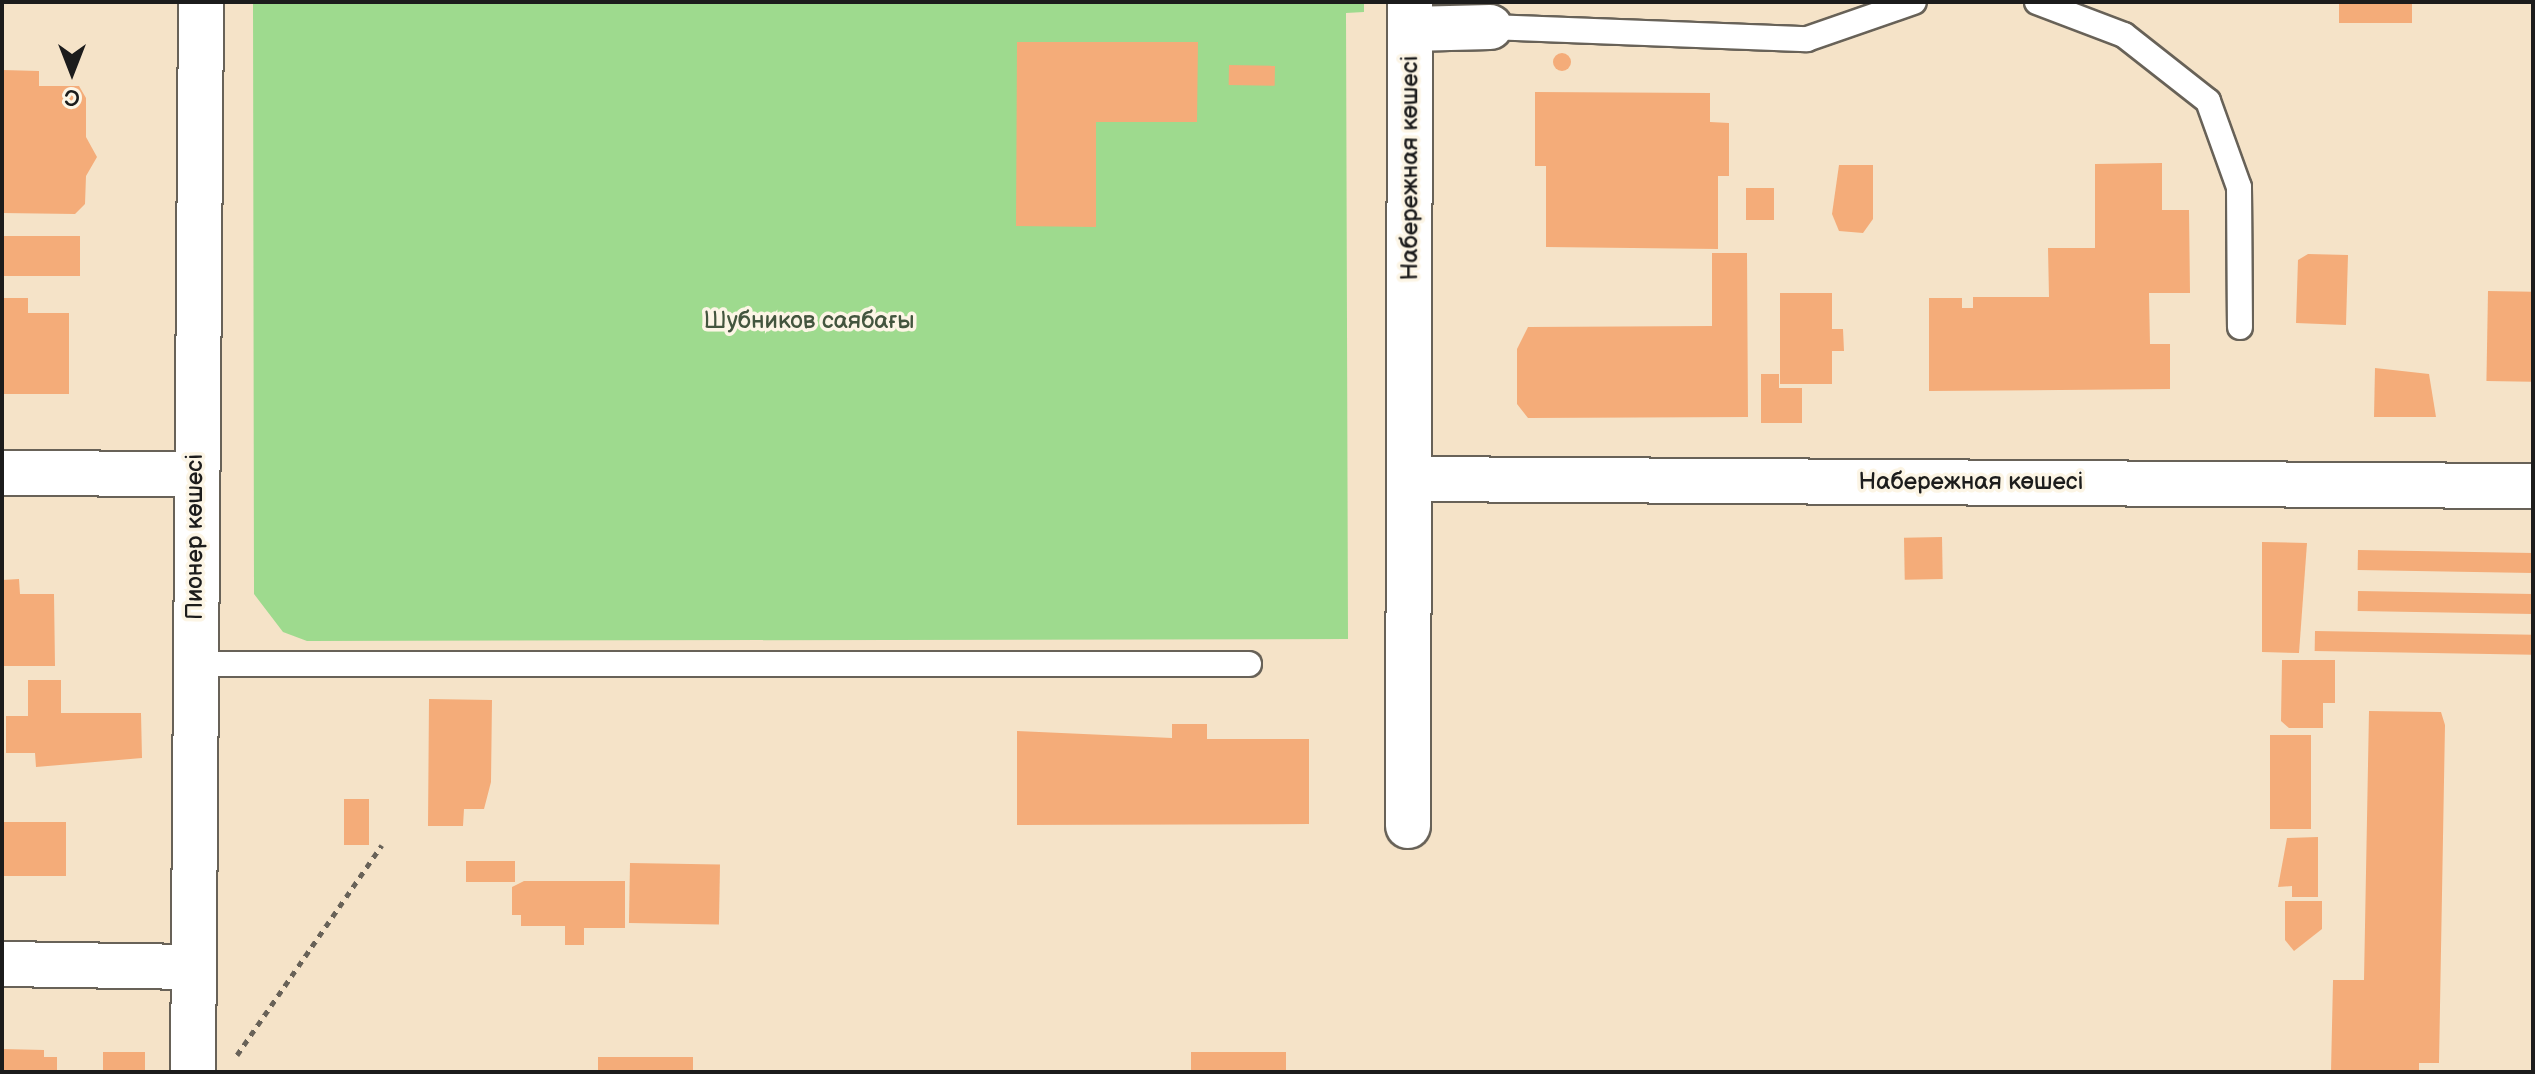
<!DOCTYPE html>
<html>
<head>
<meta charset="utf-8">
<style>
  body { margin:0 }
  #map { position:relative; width:2535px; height:1074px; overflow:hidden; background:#f5e3c8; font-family:"Balsamiq Sans",sans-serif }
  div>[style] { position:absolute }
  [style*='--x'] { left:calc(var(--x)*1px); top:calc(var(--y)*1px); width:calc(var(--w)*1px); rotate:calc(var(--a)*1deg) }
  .green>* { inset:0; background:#9eda8e }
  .building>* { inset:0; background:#f4ac79; transform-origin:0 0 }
  .round { border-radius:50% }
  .path>* { height:5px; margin-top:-2.5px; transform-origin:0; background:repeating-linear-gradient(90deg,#686258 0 6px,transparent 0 12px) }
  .roads { filter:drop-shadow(2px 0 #686258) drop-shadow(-2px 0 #686258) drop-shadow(0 2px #686258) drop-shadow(0 -2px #686258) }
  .lane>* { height:24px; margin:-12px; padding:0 12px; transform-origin:12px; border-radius:12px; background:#fff }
  .street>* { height:44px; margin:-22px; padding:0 22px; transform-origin:22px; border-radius:22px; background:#fff }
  span { translate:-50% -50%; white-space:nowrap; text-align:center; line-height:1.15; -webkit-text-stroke:7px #fcf5e5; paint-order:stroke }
  .street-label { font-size:24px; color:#1c1c1c }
  .park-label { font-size:24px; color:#43553e }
  .frame { position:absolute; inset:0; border:4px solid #1c1c1c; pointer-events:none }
  .north { position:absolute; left:32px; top:32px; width:80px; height:80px; -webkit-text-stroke:6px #fcf5e5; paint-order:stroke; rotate:180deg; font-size:22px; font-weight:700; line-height:32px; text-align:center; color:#1c1c1c }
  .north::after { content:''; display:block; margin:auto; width:28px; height:36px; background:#1c1c1c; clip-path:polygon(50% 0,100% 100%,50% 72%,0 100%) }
</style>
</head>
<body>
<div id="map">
  <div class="green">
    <i style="clip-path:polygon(253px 2px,1364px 2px,1364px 12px,1346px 13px,1348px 639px,307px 641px,283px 632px,254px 594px)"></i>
  </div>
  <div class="building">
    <i style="left:2339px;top:2px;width:73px;height:21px"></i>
    <i style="clip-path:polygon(1017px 42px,1198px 42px,1197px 122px,1096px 122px,1096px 227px,1016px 226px)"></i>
    <i class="round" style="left:1553px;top:53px;width:18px;height:18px"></i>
    <i style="left:1229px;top:65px;width:46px;height:20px;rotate:1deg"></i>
    <i style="clip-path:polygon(2px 70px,39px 71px,39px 86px,79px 86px,86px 98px,86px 137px,97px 157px,86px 176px,85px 204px,75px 214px,2px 213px)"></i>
    <i style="clip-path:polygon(1535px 92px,1710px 93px,1710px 122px,1729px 123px,1729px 176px,1718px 176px,1718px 249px,1546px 247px,1546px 166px,1535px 166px)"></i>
    <i style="clip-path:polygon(2162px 163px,2162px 210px,2189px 210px,2190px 293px,2149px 293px,2150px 344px,2170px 344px,2170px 389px,1929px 391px,1929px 298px,1962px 298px,1962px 308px,1973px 308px,1973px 297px,2049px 297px,2048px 248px,2095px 248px,2095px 164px)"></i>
    <i style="clip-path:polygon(1839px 165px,1873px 165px,1873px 219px,1863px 233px,1839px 231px,1832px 214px)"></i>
    <i style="left:1746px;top:188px;width:28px;height:32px"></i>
    <i style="left:2px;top:236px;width:78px;height:40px"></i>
    <i style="clip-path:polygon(1712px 253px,1747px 253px,1748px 417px,1528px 418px,1517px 404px,1517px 349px,1528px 327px,1712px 326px)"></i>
    <i style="clip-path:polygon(2308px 254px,2348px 255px,2346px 325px,2296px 323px,2298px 260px)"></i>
    <i style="left:2488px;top:291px;width:45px;height:90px;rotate:1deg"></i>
    <i style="clip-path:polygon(1780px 293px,1832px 293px,1832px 329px,1843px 329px,1844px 351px,1832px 351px,1832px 384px,1780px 384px)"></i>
    <i style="clip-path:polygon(2px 298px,28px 298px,28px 313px,69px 313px,69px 394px,2px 394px)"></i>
    <i style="clip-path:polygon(2375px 368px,2429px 374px,2436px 417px,2374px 417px)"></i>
    <i style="clip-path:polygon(1761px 374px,1779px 374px,1779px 388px,1802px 388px,1802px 423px,1761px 423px)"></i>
    <i style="left:1942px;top:537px;width:42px;height:38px;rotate:89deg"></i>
    <i style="clip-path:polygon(2262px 542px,2307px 543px,2299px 653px,2262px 652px)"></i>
    <i style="left:2358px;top:550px;width:175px;height:20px;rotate:1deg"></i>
    <i style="clip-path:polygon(19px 579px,20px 594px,54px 594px,55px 666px,2px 666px,2px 580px)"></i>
    <i style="left:2358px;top:591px;width:175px;height:20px;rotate:1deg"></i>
    <i style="left:2315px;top:631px;width:218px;height:20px;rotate:1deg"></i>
    <i style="clip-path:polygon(2282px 660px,2335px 660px,2335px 703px,2323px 703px,2323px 728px,2289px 728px,2281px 721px)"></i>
    <i style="clip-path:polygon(28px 680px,61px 680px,61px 713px,141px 713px,142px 758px,36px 767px,35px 753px,6px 753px,6px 716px,28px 716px)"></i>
    <i style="clip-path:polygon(429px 699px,492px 700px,491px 782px,484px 809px,464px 809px,463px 826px,428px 826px)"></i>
    <i style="clip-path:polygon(2369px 711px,2441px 712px,2445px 725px,2439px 1063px,2419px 1063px,2419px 1072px,2331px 1072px,2333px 980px,2364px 980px)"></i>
    <i style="clip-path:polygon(1172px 724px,1207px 724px,1207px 739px,1309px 739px,1309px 824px,1017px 825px,1017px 731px,1172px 738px)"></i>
    <i style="left:2270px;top:735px;width:41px;height:94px"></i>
    <i style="left:344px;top:799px;width:25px;height:46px"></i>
    <i style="left:2px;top:822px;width:64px;height:54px"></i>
    <i style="clip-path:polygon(2318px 837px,2318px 897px,2292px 897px,2292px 886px,2278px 887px,2287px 838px)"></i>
    <i style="left:466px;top:861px;width:49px;height:21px"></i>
    <i style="left:630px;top:863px;width:90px;height:60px;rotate:1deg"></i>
    <i style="clip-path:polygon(524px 881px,625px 881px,625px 928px,584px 928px,584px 945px,565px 945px,565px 926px,521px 926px,521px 915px,512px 915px,512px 887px)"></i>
    <i style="clip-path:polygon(2285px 901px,2322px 901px,2322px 929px,2294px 951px,2285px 940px)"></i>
    <i style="clip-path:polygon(2px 1049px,44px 1050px,44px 1057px,57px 1057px,57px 1072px,2px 1072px)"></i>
    <i style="left:103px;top:1052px;width:42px;height:20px"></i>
    <i style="left:1286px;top:1052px;width:20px;height:95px;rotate:90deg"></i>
    <i style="left:693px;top:1057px;width:15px;height:95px;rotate:90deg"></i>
  </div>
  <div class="path">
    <i style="--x:237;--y:1055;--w:255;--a:-55.4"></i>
  </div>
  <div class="roads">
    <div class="lane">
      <i style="--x:2037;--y:2;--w:93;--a:20.8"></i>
      <i style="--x:2124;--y:35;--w:107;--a:38.2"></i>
      <i style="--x:2208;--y:101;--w:91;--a:70.2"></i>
      <i style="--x:2239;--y:187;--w:140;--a:89.6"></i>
      <i style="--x:1490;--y:27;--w:317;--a:2.2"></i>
      <i style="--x:1807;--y:39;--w:113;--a:-19.1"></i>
      <i style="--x:194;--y:664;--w:1055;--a:0"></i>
    </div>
    <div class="street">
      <i style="--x:1410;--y:29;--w:80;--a:-1.4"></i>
      <i style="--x:2;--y:473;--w:193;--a:0.3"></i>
      <i style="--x:1409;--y:479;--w:1124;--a:0.36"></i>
      <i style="--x:1408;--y:826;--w:824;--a:-89.86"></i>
      <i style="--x:2;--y:964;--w:191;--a:0.9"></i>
      <i style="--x:193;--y:1072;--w:1070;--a:-89.57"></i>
    </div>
  </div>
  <div class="street-label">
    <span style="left:1410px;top:168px;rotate:-90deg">Набережная көшесі</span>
    <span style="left:1971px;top:482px">Набережная көшесі</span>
    <span style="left:195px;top:537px;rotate:-90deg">Пионер көшесі</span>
  </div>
  <div class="park-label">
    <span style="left:809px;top:321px">Шубников саябағы</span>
  </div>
  <div class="frame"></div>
  <div class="north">С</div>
</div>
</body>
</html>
